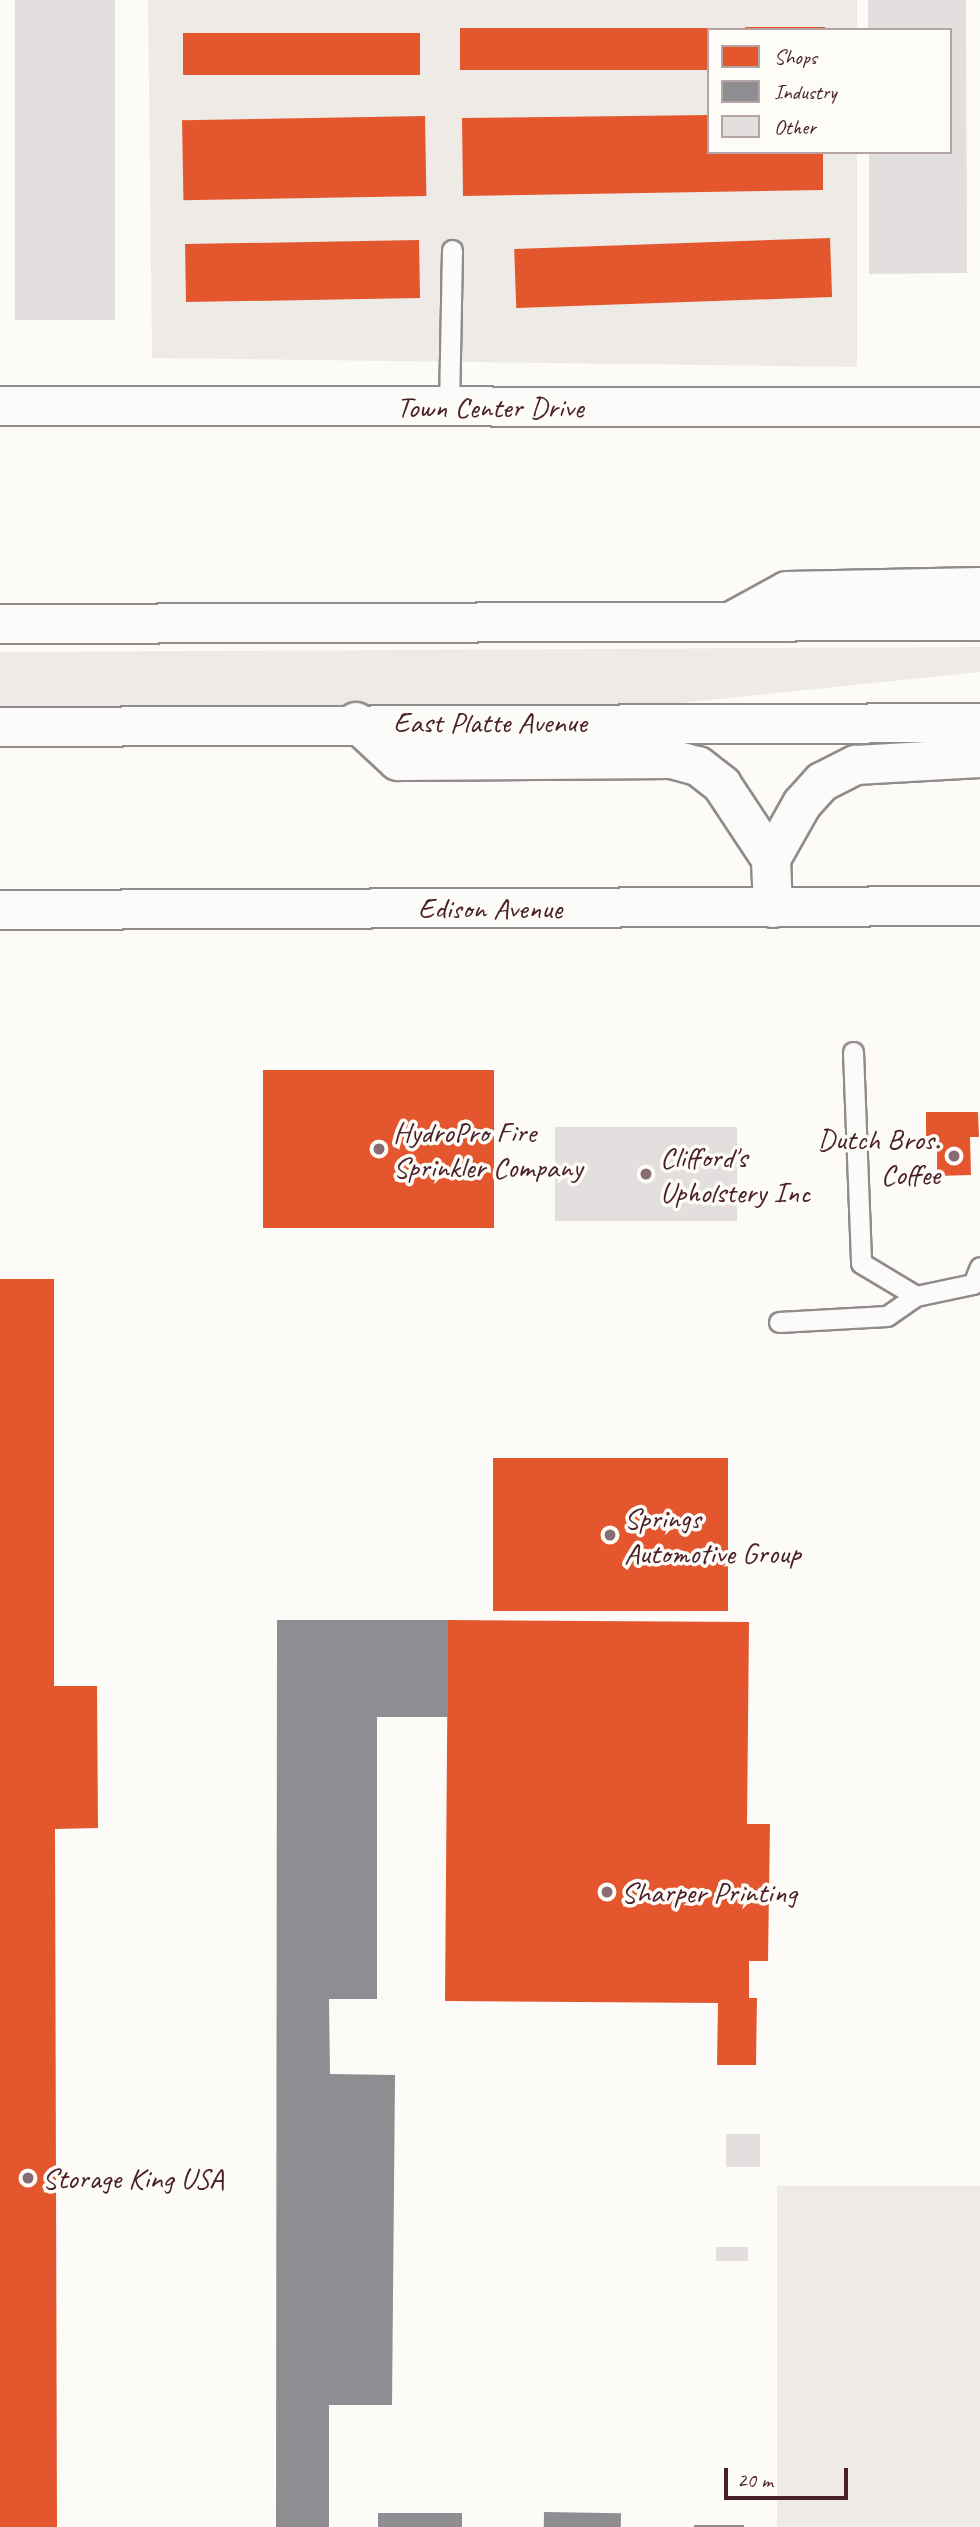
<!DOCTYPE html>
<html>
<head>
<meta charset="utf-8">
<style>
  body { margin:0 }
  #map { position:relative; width:980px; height:2527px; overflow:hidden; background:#fcfbf8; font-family:Caveat,sans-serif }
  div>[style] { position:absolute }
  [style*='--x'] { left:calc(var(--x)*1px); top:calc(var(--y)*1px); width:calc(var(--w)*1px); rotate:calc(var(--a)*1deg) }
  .built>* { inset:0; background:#eeebe7; transform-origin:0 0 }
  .green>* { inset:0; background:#eeeae8 }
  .shops>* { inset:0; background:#e4572e; transform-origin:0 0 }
  .industry>* { inset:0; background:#8d8d92; transform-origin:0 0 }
  .building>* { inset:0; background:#e2dfde; transform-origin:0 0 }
  .roads { filter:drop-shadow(2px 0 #928a8b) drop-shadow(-2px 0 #928a8b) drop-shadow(0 2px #928a8b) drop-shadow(0 -2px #928a8b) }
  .service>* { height:19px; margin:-9.5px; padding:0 9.5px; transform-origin:9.5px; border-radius:9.5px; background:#fbfbf9 }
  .minor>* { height:38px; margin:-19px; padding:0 19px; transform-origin:19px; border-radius:19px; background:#fbfbf9 }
  .trunk>* { height:38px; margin:-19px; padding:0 19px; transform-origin:19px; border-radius:19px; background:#fbfbf9 }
  .dots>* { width:19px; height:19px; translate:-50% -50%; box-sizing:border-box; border:4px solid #fdfcf7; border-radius:50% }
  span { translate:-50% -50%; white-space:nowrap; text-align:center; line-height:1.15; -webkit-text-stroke:7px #fdfcf7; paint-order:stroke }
  .street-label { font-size:30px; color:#4a1f2b }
  .poi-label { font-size:30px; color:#4a1f2b }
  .left { translate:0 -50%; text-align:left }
  .right { translate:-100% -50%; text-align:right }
  .legend { position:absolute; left:707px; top:28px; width:245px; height:126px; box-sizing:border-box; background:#fdfcf7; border:2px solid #b5a4a5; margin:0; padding:9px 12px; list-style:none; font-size:21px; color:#4a1f2b }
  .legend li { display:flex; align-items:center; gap:14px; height:35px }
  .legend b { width:35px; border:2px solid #b5a4a5 }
  .scale { position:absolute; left:724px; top:2468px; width:124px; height:32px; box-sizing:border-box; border:4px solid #4a1f2b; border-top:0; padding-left:9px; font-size:21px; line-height:24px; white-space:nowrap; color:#4a1f2b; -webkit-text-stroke:5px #fdfcf7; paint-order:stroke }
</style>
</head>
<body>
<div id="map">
  <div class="built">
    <i style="clip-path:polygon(148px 0,857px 0,857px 30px,709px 30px,709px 152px,857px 152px,857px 367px,152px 358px)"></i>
    <i style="left:777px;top:2186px;width:203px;height:341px"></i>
  </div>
  <div class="green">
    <i style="clip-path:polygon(980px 647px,980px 672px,671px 704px,0 707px,0 652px)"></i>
  </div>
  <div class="shops">
    <i style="left:745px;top:27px;width:80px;height:3px"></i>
    <i style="left:709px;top:28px;width:42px;height:249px;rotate:90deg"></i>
    <i style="left:183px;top:33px;width:237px;height:42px"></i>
    <i style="clip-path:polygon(709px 115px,709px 152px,823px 152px,823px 190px,463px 196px,462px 118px)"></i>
    <i style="left:425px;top:116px;width:80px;height:243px;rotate:89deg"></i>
    <i style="left:830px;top:238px;width:59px;height:316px;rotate:88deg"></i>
    <i style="left:419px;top:240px;width:58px;height:234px;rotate:89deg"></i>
    <i style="left:494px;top:1070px;width:158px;height:231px;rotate:90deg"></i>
    <i style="clip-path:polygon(926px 1112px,978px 1112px,979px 1137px,970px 1137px,971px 1175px,937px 1176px,937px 1137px,926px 1136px)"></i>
    <i style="clip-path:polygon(0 1279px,54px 1279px,54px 1686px,97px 1686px,98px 1828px,55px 1829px,57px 2527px,0 2527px)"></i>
    <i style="left:493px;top:1458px;width:235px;height:153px"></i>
    <i style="clip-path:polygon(448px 1620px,749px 1622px,747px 1824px,770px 1824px,768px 1961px,749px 1961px,749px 1998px,757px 1998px,756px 2065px,717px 2065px,718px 2003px,445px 2001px)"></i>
  </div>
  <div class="industry">
    <i style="clip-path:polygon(277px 1620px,448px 1620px,448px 1717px,377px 1717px,377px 1999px,329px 1999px,330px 2074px,395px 2075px,392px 2405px,329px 2405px,329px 2527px,276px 2527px)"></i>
    <i style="left:544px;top:2512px;width:77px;height:15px;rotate:1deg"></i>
    <i style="left:378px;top:2513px;width:84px;height:14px"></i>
    <i style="left:694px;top:2525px;width:50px;height:2px"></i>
  </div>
  <div class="building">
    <i style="left:15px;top:0;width:100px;height:320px"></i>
    <i style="clip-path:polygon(868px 0,966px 0,967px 273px,869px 274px,869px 152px,950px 152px,950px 30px,868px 30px)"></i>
    <i style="left:555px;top:1127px;width:182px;height:94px"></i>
    <i style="left:760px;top:2134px;width:33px;height:34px;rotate:90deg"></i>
    <i style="left:716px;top:2247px;width:32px;height:14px"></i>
  </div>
  <div class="roads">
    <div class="service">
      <i style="--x:449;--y:407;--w:157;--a:-88.9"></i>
      <i style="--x:853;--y:1052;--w:211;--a:87.8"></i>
      <i style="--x:861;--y:1263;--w:64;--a:31"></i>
      <i style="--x:916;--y:1296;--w:58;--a:-11.9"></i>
      <i style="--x:973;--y:1284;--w:18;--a:-68"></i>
      <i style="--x:779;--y:1322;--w:108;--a:-3.2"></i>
      <i style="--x:887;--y:1316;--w:35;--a:-35"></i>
    </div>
    <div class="minor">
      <i style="--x:0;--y:406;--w:980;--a:0.06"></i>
      <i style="--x:0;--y:910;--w:980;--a:-0.23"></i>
    </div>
    <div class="trunk">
      <i style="--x:734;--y:620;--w:60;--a:-28.7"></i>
      <i style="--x:787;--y:591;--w:193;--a:-1.2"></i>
      <i style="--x:0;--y:624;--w:980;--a:-0.18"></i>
      <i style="--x:356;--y:722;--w:57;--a:42.9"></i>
      <i style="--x:398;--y:761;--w:273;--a:-0.4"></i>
      <i style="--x:671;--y:759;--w:28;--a:15"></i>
      <i style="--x:698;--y:766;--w:31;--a:38"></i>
      <i style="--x:722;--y:785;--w:89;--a:56.5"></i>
      <i style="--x:771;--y:859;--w:49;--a:87.7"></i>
      <i style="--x:0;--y:727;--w:980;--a:-0.23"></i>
      <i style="--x:771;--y:859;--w:63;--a:-60.6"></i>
      <i style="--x:802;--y:804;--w:30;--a:-48"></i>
      <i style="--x:822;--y:782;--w:38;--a:-27"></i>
      <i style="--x:856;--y:765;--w:124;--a:-3.2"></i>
    </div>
  </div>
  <div class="dots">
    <i style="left:379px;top:1149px;background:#886c73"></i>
    <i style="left:954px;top:1156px;background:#886c73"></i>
    <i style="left:646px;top:1174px;background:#886c73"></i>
    <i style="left:610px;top:1535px;background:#886c73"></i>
    <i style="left:607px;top:1892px;background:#886c73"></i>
    <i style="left:28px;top:2178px;background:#886c73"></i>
  </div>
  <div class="street-label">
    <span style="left:490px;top:407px">Town Center Drive</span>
    <span style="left:490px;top:722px">East Platte Avenue</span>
    <span style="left:490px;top:908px">Edison Avenue</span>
  </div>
  <div class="poi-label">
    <span class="left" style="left:393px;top:1149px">HydroPro Fire<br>Sprinkler Company</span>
    <span class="right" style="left:940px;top:1156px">Dutch Bros.<br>Coffee</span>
    <span class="left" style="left:660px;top:1174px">Clifford's<br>Upholstery Inc</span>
    <span class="left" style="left:624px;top:1535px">Springs<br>Automotive Group</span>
    <span class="left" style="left:621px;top:1892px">Sharper Printing</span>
    <span class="left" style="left:42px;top:2178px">Storage King USA</span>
  </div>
  <ul class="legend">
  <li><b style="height:19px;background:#e4572e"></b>Shops</li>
  <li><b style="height:19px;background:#8d8d92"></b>Industry</li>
  <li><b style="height:19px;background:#e2dfde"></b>Other</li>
  </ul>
  <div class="scale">20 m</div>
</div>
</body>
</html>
